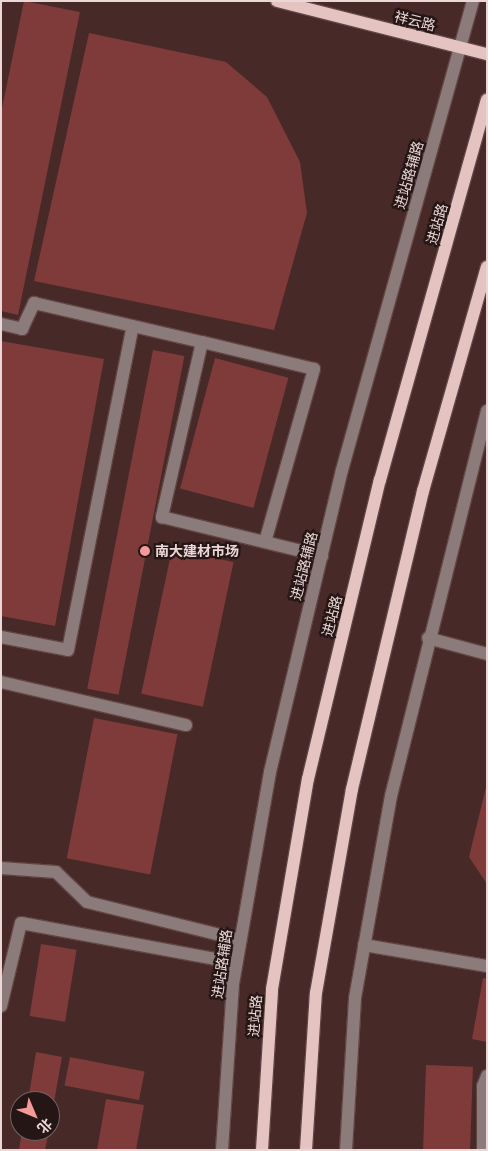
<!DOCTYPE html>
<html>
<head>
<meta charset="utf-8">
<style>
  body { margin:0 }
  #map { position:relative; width:488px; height:1151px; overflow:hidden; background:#472928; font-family:"Noto Sans","Noto Sans SC",sans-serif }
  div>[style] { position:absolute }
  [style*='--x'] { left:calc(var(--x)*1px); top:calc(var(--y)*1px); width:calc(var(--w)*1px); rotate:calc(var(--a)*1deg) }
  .building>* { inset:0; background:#7e3b3a; transform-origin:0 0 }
  .roads { filter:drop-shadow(1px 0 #614544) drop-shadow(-1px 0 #614544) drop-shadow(0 1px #614544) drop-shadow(0 -1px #614544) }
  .minor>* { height:12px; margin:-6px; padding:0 6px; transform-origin:6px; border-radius:6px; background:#8b7b7a }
  .major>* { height:12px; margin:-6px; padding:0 6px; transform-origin:6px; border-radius:6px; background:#e5c3c1 }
  .dots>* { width:14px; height:14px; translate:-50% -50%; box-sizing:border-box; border:2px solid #241615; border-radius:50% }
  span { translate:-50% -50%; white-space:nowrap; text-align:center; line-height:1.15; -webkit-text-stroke:4.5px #241615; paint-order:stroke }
  .street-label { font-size:14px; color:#ebd7d5 }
  .poi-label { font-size:14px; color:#ebd7d5; font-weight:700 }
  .left { translate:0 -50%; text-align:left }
  .frame { position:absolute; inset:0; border:2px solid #ebd7d5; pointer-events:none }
  .north { position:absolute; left:10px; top:1091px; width:50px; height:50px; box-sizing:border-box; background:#241615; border:1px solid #746362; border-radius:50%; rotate:135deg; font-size:14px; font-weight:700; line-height:20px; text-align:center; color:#ebd7d5 }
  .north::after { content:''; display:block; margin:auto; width:18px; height:22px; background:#f59b97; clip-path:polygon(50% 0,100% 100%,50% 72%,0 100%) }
</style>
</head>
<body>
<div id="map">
  <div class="building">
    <i style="clip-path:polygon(24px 1px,80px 12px,18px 315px,1px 311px,1px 113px)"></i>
    <i style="clip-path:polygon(89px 33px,226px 62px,267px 97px,300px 162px,307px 213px,274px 330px,34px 281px)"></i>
    <i style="clip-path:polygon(1px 341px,104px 359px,55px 626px,1px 616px)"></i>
    <i style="left:153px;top:350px;width:32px;height:345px;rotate:11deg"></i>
    <i style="left:215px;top:358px;width:76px;height:135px;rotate:15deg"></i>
    <i style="left:172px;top:549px;width:63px;height:148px;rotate:12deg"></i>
    <i style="left:94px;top:718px;width:85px;height:143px;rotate:11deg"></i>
    <i style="clip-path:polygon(487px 783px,487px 884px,469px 857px)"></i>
    <i style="left:41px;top:944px;width:36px;height:73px;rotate:9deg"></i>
    <i style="clip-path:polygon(483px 978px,487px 979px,487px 1042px,472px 1039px)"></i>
    <i style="clip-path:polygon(36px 1052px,62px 1057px,51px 1119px,50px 1101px,28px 1101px)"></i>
    <i style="left:70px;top:1057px;width:76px;height:29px;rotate:11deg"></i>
    <i style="left:426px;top:1065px;width:47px;height:85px;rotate:2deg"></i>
    <i style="clip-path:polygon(106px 1099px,144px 1105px,136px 1150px,97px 1150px)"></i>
    <i style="clip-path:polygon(22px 1131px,49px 1131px,45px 1150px,19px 1150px)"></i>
  </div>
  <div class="roads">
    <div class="minor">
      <i style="--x:1;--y:324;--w:22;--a:13"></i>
      <i style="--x:22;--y:329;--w:29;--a:-65"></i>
      <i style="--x:34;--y:303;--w:172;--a:13.1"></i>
      <i style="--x:265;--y:542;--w:180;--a:-74.2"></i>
      <i style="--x:314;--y:369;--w:115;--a:-166.4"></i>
      <i style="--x:202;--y:342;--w:180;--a:102.9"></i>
      <i style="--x:162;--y:517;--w:165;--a:13.7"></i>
      <i style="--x:1;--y:637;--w:68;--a:11"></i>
      <i style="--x:68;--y:650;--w:330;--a:-78.7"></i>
      <i style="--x:428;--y:638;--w:61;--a:15.2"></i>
      <i style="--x:1;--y:682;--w:190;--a:13.1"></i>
      <i style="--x:1;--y:868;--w:55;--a:4.2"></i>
      <i style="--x:56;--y:872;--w:43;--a:44.1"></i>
      <i style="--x:87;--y:902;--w:158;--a:13.9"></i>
      <i style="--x:364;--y:945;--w:125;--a:9.7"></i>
      <i style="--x:1;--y:1006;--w:85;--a:-76.5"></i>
      <i style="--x:21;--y:923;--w:219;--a:10.5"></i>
      <i style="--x:222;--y:1150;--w:166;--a:-86.2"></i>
      <i style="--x:233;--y:984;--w:215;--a:-80.1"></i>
      <i style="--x:270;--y:772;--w:310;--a:-76.6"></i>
      <i style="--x:342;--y:470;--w:487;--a:-74.4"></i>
      <i style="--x:346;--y:1150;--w:152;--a:-86.6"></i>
      <i style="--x:355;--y:998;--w:205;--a:-79.9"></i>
      <i style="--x:391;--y:796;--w:397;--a:-76"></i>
      <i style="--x:483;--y:1150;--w:64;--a:-90"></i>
      <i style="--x:483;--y:1086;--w:11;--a:-68"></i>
    </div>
    <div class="major">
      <i style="--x:277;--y:1;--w:217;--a:14.2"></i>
      <i style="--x:262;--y:1150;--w:161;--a:-86.4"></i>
      <i style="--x:272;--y:989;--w:213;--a:-80.3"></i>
      <i style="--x:308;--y:779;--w:308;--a:-76.5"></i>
      <i style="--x:380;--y:480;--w:395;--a:-74.3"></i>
      <i style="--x:306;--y:1150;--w:157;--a:-86.4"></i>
      <i style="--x:316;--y:993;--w:207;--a:-80"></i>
      <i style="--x:352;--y:789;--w:306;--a:-76.6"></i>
      <i style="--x:423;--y:491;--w:233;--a:-74.1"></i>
    </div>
  </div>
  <div class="dots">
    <i style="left:145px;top:551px;background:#f59b97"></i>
  </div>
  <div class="street-label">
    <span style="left:415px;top:21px;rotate:14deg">祥云路</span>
    <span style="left:409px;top:175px;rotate:-74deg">进站路辅路</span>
    <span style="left:437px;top:224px;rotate:-74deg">进站路</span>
    <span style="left:304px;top:566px;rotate:-76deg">进站路辅路</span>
    <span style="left:332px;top:616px;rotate:-76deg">进站路</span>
    <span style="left:222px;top:964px;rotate:-82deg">进站路辅路</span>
    <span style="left:255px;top:1016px;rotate:-86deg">进站路</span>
  </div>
  <div class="poi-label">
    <span class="left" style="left:155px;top:551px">南大建材市场</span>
  </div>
  <div class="frame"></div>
  <div class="north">北</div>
</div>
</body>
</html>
